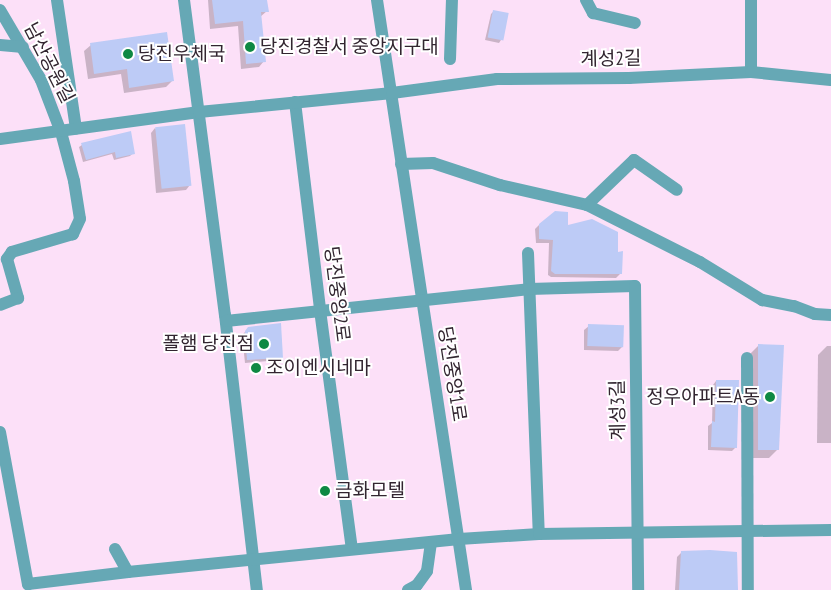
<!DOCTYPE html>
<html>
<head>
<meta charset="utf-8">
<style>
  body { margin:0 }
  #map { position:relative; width:831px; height:590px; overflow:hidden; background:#fce0f8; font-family:"PT Sans Narrow","Noto Sans KR",sans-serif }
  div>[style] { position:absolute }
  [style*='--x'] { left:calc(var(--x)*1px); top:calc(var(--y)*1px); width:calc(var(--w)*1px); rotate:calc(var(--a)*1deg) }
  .shadow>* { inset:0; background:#0003 }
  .building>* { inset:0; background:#bdcbf6; transform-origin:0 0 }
  .minor>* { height:12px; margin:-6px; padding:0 6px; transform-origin:6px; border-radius:6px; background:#66a8b5 }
  .dots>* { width:14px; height:14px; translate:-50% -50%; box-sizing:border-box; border:2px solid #fff; border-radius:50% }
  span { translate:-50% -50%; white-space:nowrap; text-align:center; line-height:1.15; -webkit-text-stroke:4px #fff; paint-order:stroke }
  .poi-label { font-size:19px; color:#322530 }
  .left { translate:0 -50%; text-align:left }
  .right { translate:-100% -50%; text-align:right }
  .street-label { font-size:19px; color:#322530 }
</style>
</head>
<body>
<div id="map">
  <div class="shadow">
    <i style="clip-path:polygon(208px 0,266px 0,267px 11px,260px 17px,264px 61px,259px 67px,241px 69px,238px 26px,210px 29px)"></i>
    <i style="clip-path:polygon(494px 11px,501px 40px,499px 43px,485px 40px,491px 14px)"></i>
    <i style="clip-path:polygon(91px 45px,172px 81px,166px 87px,124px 93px,121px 74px,88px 79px,84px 51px)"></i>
    <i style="clip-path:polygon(155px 128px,190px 185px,186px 190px,156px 193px,151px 133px)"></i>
    <i style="clip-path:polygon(82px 145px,133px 153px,130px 156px,114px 160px,112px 154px,83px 162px,79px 147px)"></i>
    <i style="clip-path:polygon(539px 225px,566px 226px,616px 253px,620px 274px,616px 278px,551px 277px,548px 275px,549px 243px,536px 243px,535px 229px)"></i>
    <i style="clip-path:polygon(589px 326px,623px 346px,618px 351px,584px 350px,584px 330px)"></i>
    <i style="clip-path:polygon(248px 329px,282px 357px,279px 360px,245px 363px,242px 335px)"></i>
    <i style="clip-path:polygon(759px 345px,778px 449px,769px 458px,749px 458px,750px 354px)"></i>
    <i style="clip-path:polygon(827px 346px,831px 346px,831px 443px,817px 443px,818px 355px)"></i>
    <i style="clip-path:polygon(716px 381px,736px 447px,732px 451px,708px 450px,708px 426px,712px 423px,713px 385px)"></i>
    <i style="clip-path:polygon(733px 552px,737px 556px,737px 590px,675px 590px,677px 557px,681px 553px)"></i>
  </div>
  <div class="building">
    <i style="clip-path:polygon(212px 0,267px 0,269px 12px,261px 12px,266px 62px,246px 64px,243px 21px,215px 24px)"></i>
    <i style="left:493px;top:10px;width:16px;height:28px;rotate:11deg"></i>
    <i style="clip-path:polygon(167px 32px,174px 81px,129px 88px,127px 69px,94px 74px,90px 43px)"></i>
    <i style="left:185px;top:124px;width:62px;height:30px;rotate:84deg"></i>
    <i style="clip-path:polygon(131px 131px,135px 154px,116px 158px,115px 152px,86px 160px,81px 143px)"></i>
    <i style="clip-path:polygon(555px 211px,568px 212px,568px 225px,592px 219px,618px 232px,618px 252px,623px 251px,622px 274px,555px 274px,551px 271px,553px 240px,539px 239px,539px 224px)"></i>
    <i style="clip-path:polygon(281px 323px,283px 358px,247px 360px,245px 331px,248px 327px)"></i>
    <i style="left:588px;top:324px;width:36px;height:22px;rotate:2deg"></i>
    <i style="clip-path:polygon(758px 344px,784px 345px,779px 450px,758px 450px)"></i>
    <i style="clip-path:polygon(716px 380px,739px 380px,737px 448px,711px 447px,712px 421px,715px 422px)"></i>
    <i style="clip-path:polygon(710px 550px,737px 552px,738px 590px,679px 590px,681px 551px)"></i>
  </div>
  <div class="minor">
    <i style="--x:57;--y:0;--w:130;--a:81.6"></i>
    <i style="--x:184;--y:0;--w:318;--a:82.6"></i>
    <i style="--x:225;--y:315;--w:277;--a:83.4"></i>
    <i style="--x:377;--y:0;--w:597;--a:81.42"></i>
    <i style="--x:586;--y:0;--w:15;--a:62"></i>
    <i style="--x:593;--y:13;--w:43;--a:13.4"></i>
    <i style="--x:751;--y:0;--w:72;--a:90"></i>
    <i style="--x:0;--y:10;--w:81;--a:59.6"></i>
    <i style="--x:41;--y:80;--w:56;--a:69"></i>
    <i style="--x:61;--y:132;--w:51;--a:75.1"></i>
    <i style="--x:74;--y:181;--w:38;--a:81"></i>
    <i style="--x:80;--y:219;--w:17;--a:115"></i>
    <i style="--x:73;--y:234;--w:64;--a:163.6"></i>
    <i style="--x:12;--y:252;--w:9;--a:126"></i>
    <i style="--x:7;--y:259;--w:41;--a:74.2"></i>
    <i style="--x:18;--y:298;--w:19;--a:159"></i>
    <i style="--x:0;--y:45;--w:23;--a:5"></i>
    <i style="--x:450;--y:59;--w:59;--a:-88.1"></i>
    <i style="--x:295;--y:102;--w:209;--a:83.1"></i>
    <i style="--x:320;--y:310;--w:241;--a:82.4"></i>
    <i style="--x:0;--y:139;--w:201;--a:-7.7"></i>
    <i style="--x:199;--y:112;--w:194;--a:-5.6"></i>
    <i style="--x:392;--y:93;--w:106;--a:-7.6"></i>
    <i style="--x:497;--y:79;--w:132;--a:-0.4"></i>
    <i style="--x:629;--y:78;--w:122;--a:-2.8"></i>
    <i style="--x:751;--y:72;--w:80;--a:5.7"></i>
    <i style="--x:401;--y:164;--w:32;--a:-2"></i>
    <i style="--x:433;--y:163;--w:71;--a:18.2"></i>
    <i style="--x:500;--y:185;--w:89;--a:12.9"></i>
    <i style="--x:587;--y:205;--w:65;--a:-43.8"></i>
    <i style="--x:634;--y:160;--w:52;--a:34.9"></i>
    <i style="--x:587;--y:205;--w:127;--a:26.8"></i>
    <i style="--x:700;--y:262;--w:73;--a:31.5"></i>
    <i style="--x:762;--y:300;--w:33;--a:11"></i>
    <i style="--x:794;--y:306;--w:22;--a:21"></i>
    <i style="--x:815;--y:314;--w:16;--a:4"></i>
    <i style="--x:528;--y:253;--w:281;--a:87.8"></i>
    <i style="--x:226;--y:321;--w:305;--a:-6"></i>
    <i style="--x:529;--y:289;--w:106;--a:-1.6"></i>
    <i style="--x:635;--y:286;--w:304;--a:89.4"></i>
    <i style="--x:747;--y:358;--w:232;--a:89.8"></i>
    <i style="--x:0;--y:432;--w:155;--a:79.6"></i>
    <i style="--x:28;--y:584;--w:101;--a:-6.8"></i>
    <i style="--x:128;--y:572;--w:333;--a:-5.7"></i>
    <i style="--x:459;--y:539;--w:80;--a:-3.6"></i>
    <i style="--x:539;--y:534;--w:292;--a:-0.8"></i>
    <i style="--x:115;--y:549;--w:26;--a:61"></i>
    <i style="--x:408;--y:590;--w:10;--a:-29"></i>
    <i style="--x:417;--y:585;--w:17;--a:-54"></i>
    <i style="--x:427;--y:571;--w:29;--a:-82"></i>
  </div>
  <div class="dots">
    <i style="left:250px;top:47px;background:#0e8943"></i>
    <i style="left:128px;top:54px;background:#0e8943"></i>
    <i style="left:264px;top:344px;background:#0e8943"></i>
    <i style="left:256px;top:368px;background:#0e8943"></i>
    <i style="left:770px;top:397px;background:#0e8943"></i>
    <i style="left:325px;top:491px;background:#0e8943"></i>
  </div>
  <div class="poi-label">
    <span class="left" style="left:260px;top:47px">당진경찰서 중앙지구대</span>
    <span class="left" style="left:138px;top:54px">당진우체국</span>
    <span class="right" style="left:254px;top:344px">폴햄 당진점</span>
    <span class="left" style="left:266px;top:368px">조이엔시네마</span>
    <span class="right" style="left:760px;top:397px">정우아파트A동</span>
    <span class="left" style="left:335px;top:491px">금화모텔</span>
  </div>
  <div class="street-label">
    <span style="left:611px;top:59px;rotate:-1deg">계성2길</span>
    <span style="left:49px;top:63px;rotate:63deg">남산공원길</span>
    <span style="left:337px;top:294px;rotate:83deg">당진중앙2로</span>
    <span style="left:452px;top:374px;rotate:81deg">당진중앙1로</span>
    <span style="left:618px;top:410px;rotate:-91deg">계성3길</span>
  </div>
</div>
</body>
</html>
